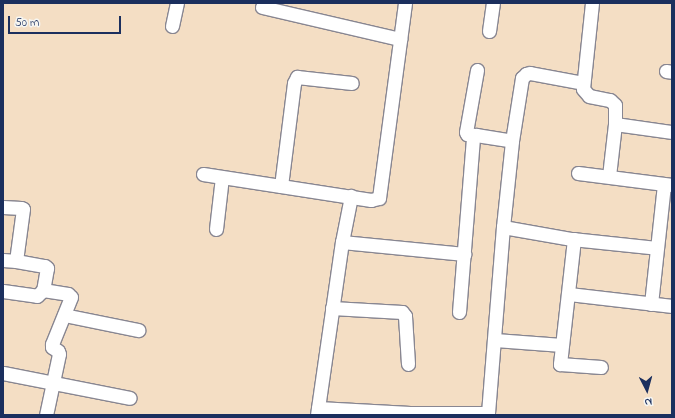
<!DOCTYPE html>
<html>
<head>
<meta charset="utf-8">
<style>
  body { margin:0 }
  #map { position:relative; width:675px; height:418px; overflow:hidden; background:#f4dec4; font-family:"Indie Flower",sans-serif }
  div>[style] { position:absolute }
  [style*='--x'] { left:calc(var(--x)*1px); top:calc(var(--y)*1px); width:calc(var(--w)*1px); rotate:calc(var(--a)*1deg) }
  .roads { filter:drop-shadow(1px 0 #888691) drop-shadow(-1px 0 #888691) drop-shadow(0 1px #888691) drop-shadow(0 -1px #888691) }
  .minor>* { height:13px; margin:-6.5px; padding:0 6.5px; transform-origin:6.5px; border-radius:6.5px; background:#fff }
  span { translate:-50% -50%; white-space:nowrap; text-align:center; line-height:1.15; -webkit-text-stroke:3px #f6f6f2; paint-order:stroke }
  .frame { position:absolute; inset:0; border:4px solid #1b2f5e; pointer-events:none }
  .north { position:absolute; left:627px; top:370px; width:40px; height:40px; -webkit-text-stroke:3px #f6f6f2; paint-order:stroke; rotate:174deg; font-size:11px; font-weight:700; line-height:16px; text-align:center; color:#1b2f5e }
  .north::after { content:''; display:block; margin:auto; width:14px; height:18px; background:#1b2f5e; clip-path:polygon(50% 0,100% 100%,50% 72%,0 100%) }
  .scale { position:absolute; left:8px; top:16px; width:113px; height:18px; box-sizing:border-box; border:2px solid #1b2f5e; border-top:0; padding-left:5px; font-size:12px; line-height:14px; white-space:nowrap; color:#1b2f5e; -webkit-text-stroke:3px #f6f6f2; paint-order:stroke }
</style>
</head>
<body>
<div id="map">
  <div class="roads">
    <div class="minor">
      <i style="--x:592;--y:3;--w:86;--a:96"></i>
      <i style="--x:583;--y:89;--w:9;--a:49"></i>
      <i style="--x:589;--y:96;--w:21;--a:11"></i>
      <i style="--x:610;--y:100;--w:7;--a:45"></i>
      <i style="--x:615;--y:105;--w:19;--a:90"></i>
      <i style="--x:615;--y:124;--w:52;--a:96.6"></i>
      <i style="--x:262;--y:7;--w:142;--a:13.1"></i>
      <i style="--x:172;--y:26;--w:24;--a:-78"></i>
      <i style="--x:489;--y:31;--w:28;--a:-82"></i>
      <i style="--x:666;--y:71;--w:6;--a:9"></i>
      <i style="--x:615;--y:124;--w:58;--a:8"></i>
      <i style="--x:474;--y:135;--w:7;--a:-172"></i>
      <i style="--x:467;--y:134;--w:2;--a:-117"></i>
      <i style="--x:466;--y:132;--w:63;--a:-79.9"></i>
      <i style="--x:578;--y:173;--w:95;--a:7.3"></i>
      <i style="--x:203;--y:174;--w:170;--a:8.8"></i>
      <i style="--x:371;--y:200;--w:8;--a:-14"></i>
      <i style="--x:379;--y:198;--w:197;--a:-82.4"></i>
      <i style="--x:281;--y:186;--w:104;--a:-82.8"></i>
      <i style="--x:294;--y:83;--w:7;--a:-63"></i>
      <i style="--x:297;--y:77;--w:55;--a:6.2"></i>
      <i style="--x:3;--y:207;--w:18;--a:3"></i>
      <i style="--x:21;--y:208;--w:2;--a:27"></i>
      <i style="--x:23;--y:209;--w:52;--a:97.7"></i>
      <i style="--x:16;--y:261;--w:13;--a:-176"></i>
      <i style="--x:503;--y:227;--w:70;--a:9.9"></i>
      <i style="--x:572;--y:239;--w:85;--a:6"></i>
      <i style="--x:216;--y:229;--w:52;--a:-83.4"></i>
      <i style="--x:574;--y:239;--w:126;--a:96.4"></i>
      <i style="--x:560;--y:364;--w:41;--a:4.2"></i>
      <i style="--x:342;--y:242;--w:123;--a:5.6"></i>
      <i style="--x:16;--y:261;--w:29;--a:10"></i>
      <i style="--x:45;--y:266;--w:3;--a:45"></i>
      <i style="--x:47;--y:268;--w:22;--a:100"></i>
      <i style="--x:43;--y:290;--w:25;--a:9"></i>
      <i style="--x:68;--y:294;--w:4;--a:45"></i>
      <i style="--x:71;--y:297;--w:51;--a:112"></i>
      <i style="--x:52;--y:344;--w:3;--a:90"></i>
      <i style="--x:52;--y:347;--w:7;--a:34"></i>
      <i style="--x:58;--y:351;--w:3;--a:72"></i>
      <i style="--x:59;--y:354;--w:62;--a:102"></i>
      <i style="--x:3;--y:291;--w:34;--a:8"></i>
      <i style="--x:37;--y:296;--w:8;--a:-45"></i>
      <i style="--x:569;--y:294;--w:104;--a:6.6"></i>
      <i style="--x:651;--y:304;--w:120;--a:-83.8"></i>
      <i style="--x:332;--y:308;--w:70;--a:3.3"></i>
      <i style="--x:402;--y:312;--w:5;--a:53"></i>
      <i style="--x:405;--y:316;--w:48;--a:86.4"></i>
      <i style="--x:459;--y:312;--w:176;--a:-85.4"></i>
      <i style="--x:473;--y:137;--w:4;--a:-34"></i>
      <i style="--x:476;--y:135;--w:36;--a:9"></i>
      <i style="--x:64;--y:315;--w:76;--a:11.5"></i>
      <i style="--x:495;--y:340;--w:67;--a:4.3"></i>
      <i style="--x:3;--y:373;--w:129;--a:11.1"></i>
      <i style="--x:318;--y:408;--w:92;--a:3.1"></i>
      <i style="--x:410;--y:413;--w:78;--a:0"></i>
      <i style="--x:488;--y:413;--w:187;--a:-85.4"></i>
      <i style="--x:503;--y:227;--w:86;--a:-84"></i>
      <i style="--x:512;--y:141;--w:64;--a:-81"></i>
      <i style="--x:522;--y:78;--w:6;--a:-45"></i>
      <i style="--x:526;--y:74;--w:4;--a:-14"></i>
      <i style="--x:530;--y:73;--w:54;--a:10.7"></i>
      <i style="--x:317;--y:415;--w:175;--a:-81.8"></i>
      <i style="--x:342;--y:242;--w:47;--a:-78.9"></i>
    </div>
  </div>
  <div class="frame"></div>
  <div class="north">N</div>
  <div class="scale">50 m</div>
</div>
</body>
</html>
